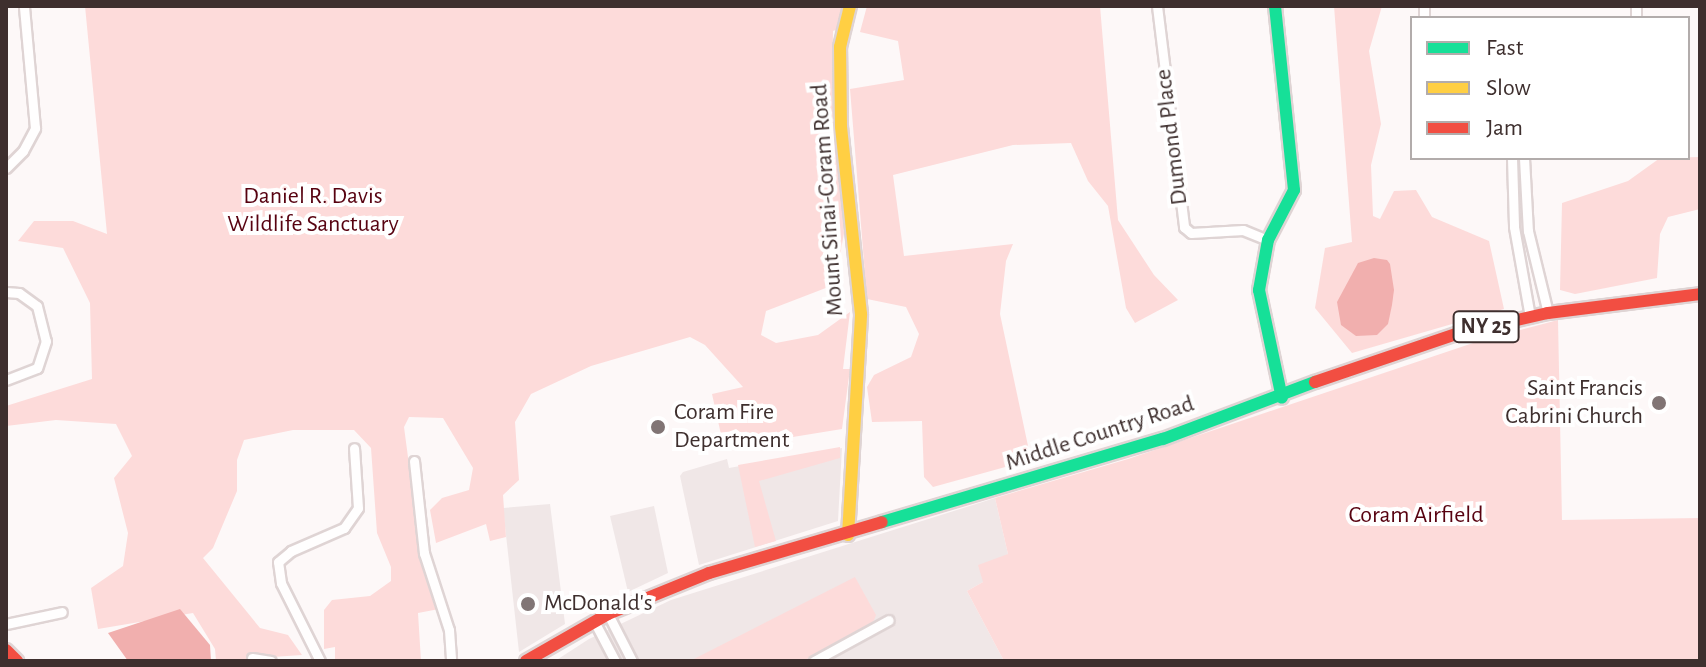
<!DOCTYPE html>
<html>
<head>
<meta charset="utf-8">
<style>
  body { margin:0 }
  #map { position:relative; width:1706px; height:667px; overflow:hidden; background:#fdf8f8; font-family:"Alegreya Sans",sans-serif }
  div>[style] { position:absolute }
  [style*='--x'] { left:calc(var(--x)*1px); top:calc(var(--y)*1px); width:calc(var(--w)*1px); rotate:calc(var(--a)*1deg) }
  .built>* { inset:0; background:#f0e7e7 }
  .green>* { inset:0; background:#fddbda }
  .water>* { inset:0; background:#f1afae }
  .roads { filter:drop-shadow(2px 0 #dfd4d4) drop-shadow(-2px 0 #dfd4d4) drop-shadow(0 2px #dfd4d4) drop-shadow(0 -2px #dfd4d4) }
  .street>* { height:9px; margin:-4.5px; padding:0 4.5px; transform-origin:4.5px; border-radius:4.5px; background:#fffefe }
  .fast>* { height:12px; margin:-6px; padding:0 6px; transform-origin:6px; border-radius:6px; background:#16e098 }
  .slow>* { height:12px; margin:-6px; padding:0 6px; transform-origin:6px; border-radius:6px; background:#ffcf43 }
  .jam>* { height:12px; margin:-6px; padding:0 6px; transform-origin:6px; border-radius:6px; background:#f24e42 }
  .dots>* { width:22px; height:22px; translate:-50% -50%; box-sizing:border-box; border:4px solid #fff; border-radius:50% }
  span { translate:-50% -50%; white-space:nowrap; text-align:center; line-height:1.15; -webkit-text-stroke:8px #fff; paint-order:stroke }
  .shield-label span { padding:2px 6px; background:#fff; border:2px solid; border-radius:6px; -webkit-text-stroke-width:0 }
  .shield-label { font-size:22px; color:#3e2f2e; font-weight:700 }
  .street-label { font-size:24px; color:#3e2f2e }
  .park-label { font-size:24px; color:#570210 }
  .poi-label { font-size:24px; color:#3e2f2e }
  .right { translate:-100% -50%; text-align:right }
  .left { translate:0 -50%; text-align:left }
  .frame { position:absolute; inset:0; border:8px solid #3e2f2e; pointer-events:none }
  .legend { position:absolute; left:1410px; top:16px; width:280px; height:144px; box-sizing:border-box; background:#fff; border:2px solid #b2acab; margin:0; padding:10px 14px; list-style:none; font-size:24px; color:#3e2f2e }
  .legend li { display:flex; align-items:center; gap:16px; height:40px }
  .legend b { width:40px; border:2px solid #b2acab }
</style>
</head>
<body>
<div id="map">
  <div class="built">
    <i style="clip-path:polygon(842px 448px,838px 521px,699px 565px,680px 476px,683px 472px,727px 459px,729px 468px)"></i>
    <i style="clip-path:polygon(995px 498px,1008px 554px,983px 582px,967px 591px,1004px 661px,555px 661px,589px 639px,671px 600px)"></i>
    <i style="clip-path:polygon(550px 504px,565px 624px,519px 652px,503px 508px)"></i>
    <i style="clip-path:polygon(654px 506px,668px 573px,628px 592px,610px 516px)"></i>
  </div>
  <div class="green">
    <i style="clip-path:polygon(85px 6px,846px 6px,838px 29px,833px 31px,832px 96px,844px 233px,837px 273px,844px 281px,766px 311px,761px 335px,776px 343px,818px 335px,850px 312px,843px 369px,850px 369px,842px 429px,724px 448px,712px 394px,743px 387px,705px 345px,690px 337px,591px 366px,531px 394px,515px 422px,519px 480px,503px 495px,506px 537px,490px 541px,486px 524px,436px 543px,430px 510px,442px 498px,469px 490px,473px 468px,443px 418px,409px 417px,404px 427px,421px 555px,439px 609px,418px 613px,421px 661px,335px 661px,335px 647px,324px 649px,324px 610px,332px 600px,370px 596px,391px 581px,391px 567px,377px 533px,371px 448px,354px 430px,293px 430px,244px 440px,237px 460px,237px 491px,213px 548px,203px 558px,260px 628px,288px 635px,302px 655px,216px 661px,215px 649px,193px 613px,98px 629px,91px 588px,123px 566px,128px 533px,114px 478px,132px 456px,116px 424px,56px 420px,6px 426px,6px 406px,92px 379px,90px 303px,63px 248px,18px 241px,34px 221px,73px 221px,107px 234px)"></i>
    <i style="clip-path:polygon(867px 6px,1100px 6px,1118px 220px,1154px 275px,1178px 300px,1135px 323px,1126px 308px,1108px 206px,1088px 181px,1071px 143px,1013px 145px,893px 175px,904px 256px,1013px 244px,1006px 261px,1000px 314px,1031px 460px,933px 487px,924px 477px,922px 421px,872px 422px,867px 387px,874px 375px,911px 357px,919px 334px,906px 307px,867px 299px,850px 89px,904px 80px,898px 41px,860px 32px)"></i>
    <i style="clip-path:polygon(1334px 6px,1382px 6px,1369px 51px,1381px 124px,1371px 165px,1373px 216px,1380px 219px,1394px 191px,1416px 190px,1432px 217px,1489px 241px,1504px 309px,1352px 353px,1315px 308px,1325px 248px,1352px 242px)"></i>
    <i style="clip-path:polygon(1700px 157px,1700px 209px,1668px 217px,1660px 234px,1657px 278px,1575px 294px,1560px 290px,1562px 203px,1628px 181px,1660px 158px)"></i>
    <i style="clip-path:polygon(1558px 320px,1562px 520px,1700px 518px,1700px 661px,1004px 661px,967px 591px,983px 582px,978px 565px,1008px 554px,995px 498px,1128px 459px,1482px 340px)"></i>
    <i style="clip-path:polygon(840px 447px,840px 458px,759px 481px,776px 541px,755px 547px,738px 465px)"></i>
    <i style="clip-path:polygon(855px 577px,876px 615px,872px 625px,803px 661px,690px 661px)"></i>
  </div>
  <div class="water">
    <i style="clip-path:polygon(1374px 258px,1387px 260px,1390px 264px,1394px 290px,1392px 305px,1388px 324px,1377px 335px,1356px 336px,1341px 325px,1337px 302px,1358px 263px)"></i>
    <i style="clip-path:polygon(180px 609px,210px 645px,211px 661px,128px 661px,108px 633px)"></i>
  </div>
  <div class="roads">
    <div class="street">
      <i style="--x:1157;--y:6;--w:223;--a:83"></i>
      <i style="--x:1184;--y:227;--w:9;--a:41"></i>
      <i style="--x:1191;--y:233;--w:52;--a:-3.3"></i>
      <i style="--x:1243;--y:230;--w:27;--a:22"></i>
      <i style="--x:1636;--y:6;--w:12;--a:90"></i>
      <i style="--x:1424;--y:18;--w:12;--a:-90"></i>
      <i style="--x:1512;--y:158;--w:69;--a:88.3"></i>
      <i style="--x:1514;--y:227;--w:91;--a:79.9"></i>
      <i style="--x:1524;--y:158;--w:73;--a:86.9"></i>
      <i style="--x:1528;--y:231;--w:84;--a:76.3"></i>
      <i style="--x:6;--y:168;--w:24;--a:-45"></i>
      <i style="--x:23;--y:151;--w:26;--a:-62"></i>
      <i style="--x:35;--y:128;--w:122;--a:-95.2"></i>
      <i style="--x:6;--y:292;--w:13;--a:4"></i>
      <i style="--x:19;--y:293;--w:22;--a:36"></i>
      <i style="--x:37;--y:306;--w:36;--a:76"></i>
      <i style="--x:46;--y:341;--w:28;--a:108"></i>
      <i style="--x:37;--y:368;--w:33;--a:159"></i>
      <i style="--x:414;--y:461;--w:93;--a:83.8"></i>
      <i style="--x:424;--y:553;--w:81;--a:72"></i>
      <i style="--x:449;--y:630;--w:31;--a:86"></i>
      <i style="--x:608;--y:614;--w:53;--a:62.9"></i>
      <i style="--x:594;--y:621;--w:45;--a:62.3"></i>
      <i style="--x:6;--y:624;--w:57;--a:-12.1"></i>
      <i style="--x:252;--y:658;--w:19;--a:9"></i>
      <i style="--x:320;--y:661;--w:87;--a:-116.6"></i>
      <i style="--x:281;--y:583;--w:21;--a:-98"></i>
      <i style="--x:278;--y:562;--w:17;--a:-40"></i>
      <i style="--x:291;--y:551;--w:58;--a:-23.5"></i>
      <i style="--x:344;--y:528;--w:24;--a:-55"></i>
      <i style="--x:358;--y:508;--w:60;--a:-93.8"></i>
      <i style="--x:814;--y:661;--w:85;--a:-28.7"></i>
    </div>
    <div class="fast">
      <i style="--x:1275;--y:6;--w:185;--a:84.1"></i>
      <i style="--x:1294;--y:190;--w:56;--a:117.5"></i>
      <i style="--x:1268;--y:240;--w:51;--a:100.2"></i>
      <i style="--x:1259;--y:290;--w:110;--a:78"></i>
      <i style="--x:882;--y:522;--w:293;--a:-16.5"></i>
      <i style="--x:1163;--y:439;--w:162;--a:-20.6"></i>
    </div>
    <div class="slow">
      <i style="--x:848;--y:535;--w:221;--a:-86.6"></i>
      <i style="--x:861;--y:314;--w:188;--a:-96.1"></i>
      <i style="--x:841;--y:127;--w:80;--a:-90.7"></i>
      <i style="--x:840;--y:47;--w:42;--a:-76.3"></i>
    </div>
    <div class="jam">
      <i style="--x:1315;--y:382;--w:149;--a:-18.8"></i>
      <i style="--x:1456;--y:334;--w:94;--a:-12.9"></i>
      <i style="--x:1548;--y:313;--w:153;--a:-7.1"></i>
      <i style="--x:6;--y:650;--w:16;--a:45"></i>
      <i style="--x:526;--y:661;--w:95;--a:-29.8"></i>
      <i style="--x:608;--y:614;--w:109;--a:-22.1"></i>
      <i style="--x:709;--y:573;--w:180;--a:-16.4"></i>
    </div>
  </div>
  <div class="dots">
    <i style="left:1659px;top:403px;background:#817575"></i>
    <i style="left:658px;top:427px;background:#817575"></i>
    <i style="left:528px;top:604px;background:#817575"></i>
  </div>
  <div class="shield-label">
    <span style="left:1486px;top:327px">NY 25</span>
  </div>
  <div class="street-label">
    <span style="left:1172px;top:137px;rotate:-97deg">Dumond Place</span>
    <span style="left:828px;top:200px;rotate:-94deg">Mount Sinai-Coram Road</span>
    <span style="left:1100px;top:434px;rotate:-18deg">Middle Country Road</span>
  </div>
  <div class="park-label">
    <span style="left:313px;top:211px">Daniel R. Davis<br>Wildlife Sanctuary</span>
    <span style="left:1416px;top:516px">Coram Airfield</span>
  </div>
  <div class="poi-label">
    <span class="right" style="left:1643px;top:403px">Saint Francis<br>Cabrini Church</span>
    <span class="left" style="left:674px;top:427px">Coram Fire<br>Department</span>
    <span class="left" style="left:544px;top:604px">McDonald's</span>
  </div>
  <div class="frame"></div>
  <ul class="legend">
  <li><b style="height:10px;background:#16e098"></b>Fast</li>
  <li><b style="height:10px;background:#ffcf43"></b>Slow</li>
  <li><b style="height:10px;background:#f24e42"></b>Jam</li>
  </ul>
</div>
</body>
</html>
